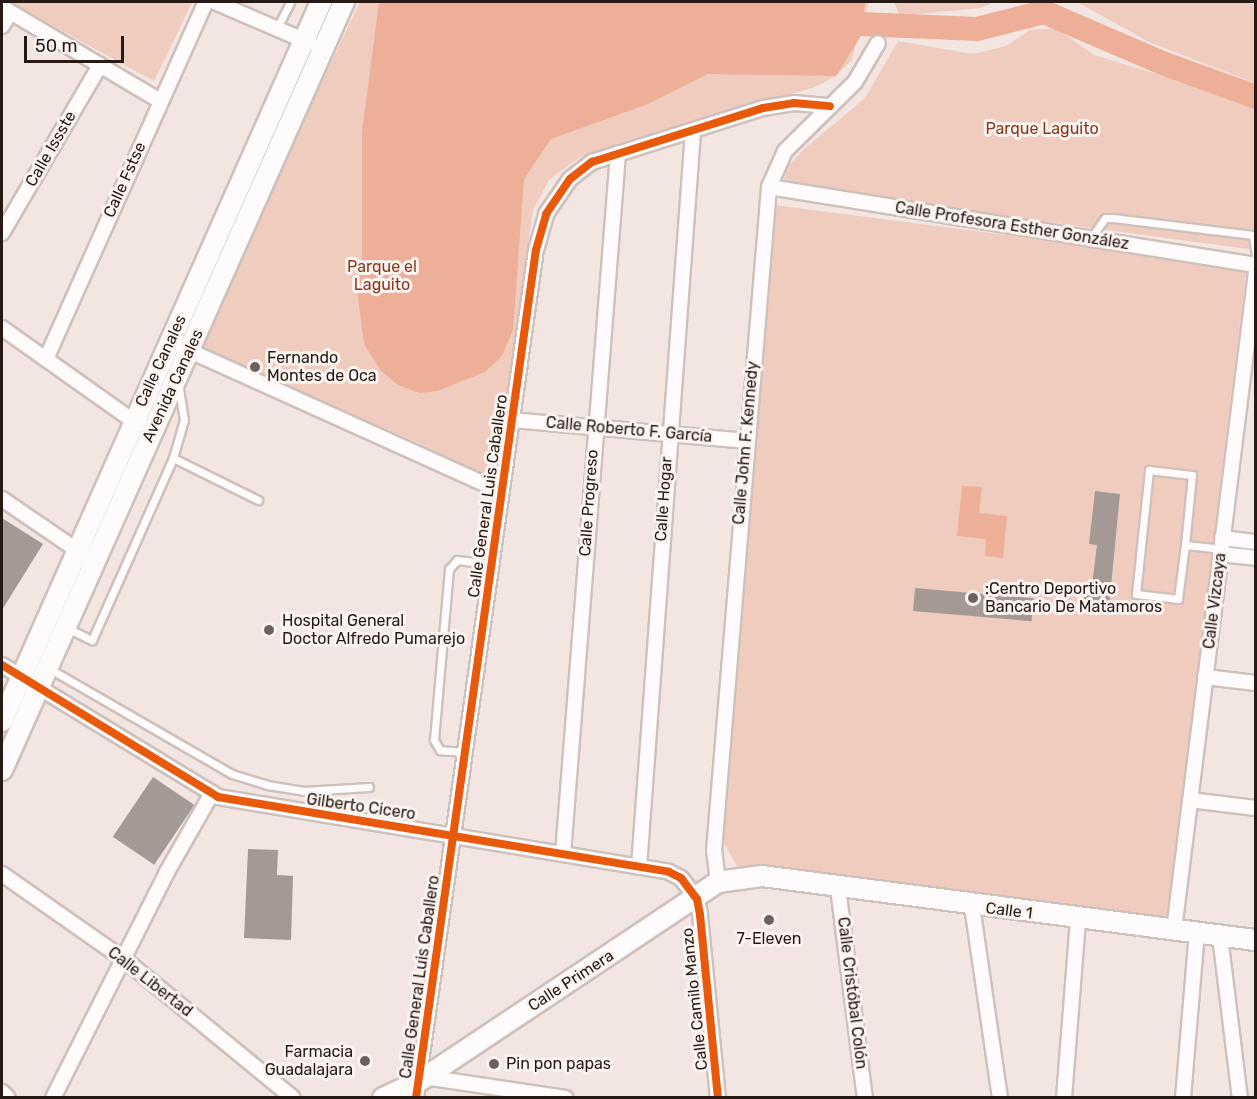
<!DOCTYPE html>
<html>
<head>
<meta charset="utf-8">
<style>
  body { margin:0 }
  #map { position:relative; width:1257px; height:1099px; overflow:hidden; background:#f3e6e2; font-family:Rubik,sans-serif }
  div>[style] { position:absolute }
  [style*='--x'] { left:calc(var(--x)*1px); top:calc(var(--y)*1px); width:calc(var(--w)*1px); rotate:calc(var(--a)*1deg) }
  .green>* { inset:0; background:#f0ccbf }
  .water>* { inset:0; background:#eeaf98 }
  .river>* { height:24px; margin:-12px; padding:0 12px; transform-origin:12px; border-radius:12px; background:#eeaf98 }
  .building>* { inset:0; background:#a59995; transform-origin:0 0 }
  .roads { filter:drop-shadow(2px 0 #cec1bc) drop-shadow(-2px 0 #cec1bc) drop-shadow(0 2px #cec1bc) drop-shadow(0 -2px #cec1bc) }
  .lane>* { height:7px; margin:-3.5px; padding:0 3.5px; transform-origin:3.5px; border-radius:3.5px; background:#fdfbfb }
  .street>* { height:14px; margin:-7px; padding:0 7px; transform-origin:7px; border-radius:7px; background:#fdfbfb }
  .secondary>* { height:20px; margin:-10px; padding:0 10px; transform-origin:10px; border-radius:10px; background:#fdfbfb }
  .cycleway>* { height:8px; margin:-4px; padding:0 4px; transform-origin:4px; border-radius:4px; background:#e8590c }
  .dots>* { width:16px; height:16px; translate:-50% -50%; box-sizing:border-box; border:3px solid #fcf4f1; border-radius:50% }
  span { translate:-50% -50%; white-space:nowrap; text-align:center; line-height:1.15; -webkit-text-stroke:6px #fcf4f1; paint-order:stroke }
  .park-label { font-size:16px; color:#863a1c }
  .street-label { font-size:16px; color:#271914 }
  .poi-label { font-size:16px; color:#271914 }
  .left { translate:0 -50%; text-align:left }
  .right { translate:-100% -50%; text-align:right }
  .frame { position:absolute; inset:0; border:3px solid #271914; pointer-events:none }
  .scale { position:absolute; left:24px; top:36px; width:100px; height:27px; box-sizing:border-box; border:3px solid #271914; border-top:0; padding-left:8px; font-size:18px; line-height:21px; white-space:nowrap; color:#271914; -webkit-text-stroke:4px #fcf4f1; paint-order:stroke }
</style>
</head>
<body>
<div id="map">
  <div class="green">
    <i style="clip-path:polygon(9px 2px,188px 2px,192px 3px,154px 81px)"></i>
    <i style="clip-path:polygon(360px 2px,869px 2px,851px 61px,836px 76px,815px 87px,580px 157px,549px 180px,533px 210px,494px 482px,421px 444px,195px 347px)"></i>
    <i style="clip-path:polygon(894px 2px,994px 2px,981px 8px,908px 15px,899px 14px)"></i>
    <i style="clip-path:polygon(1077px 2px,1255px 2px,1255px 83px,1149px 42px)"></i>
    <i style="clip-path:polygon(1056px 28px,1094px 55px,1255px 104px,1255px 250px,782px 186px,788px 166px,804px 149px,865px 98px,898px 41px,973px 54px,1006px 46px,1030px 30px)"></i>
    <i style="clip-path:polygon(774px 205px,1247px 266px,1166px 925px,738px 868px,722px 840px)"></i>
  </div>
  <div class="water">
    <i style="clip-path:polygon(379px 2px,865px 2px,862px 34px,836px 76px,708px 74px,648px 104px,551px 139px,524px 179px,513px 330px,502px 356px,485px 372px,437px 391px,420px 393px,398px 385px,381px 371px,364px 344px,357px 290px,362px 261px,362px 132px)"></i>
    <i style="clip-path:polygon(962px 486px,982px 487px,979px 513px,1007px 516px,1003px 558px,985px 556px,986px 539px,957px 536px)"></i>
  </div>
  <div class="river">
    <i style="--x:861;--y:24;--w:116;--a:2.5"></i>
    <i style="--x:977;--y:29;--w:69;--a:-14.2"></i>
    <i style="--x:1044;--y:12;--w:132;--a:23.3"></i>
    <i style="--x:1165;--y:64;--w:97;--a:19.9"></i>
  </div>
  <div class="building">
    <i style="clip-path:polygon(1095px 491px,1120px 494px,1109px 607px,1083px 604px,1085px 584px,1092px 585px,1097px 545px,1089px 544px)"></i>
    <i style="clip-path:polygon(2px 518px,43px 544px,2px 610px)"></i>
    <i style="left:915px;top:588px;width:119px;height:23px;rotate:5deg"></i>
    <i style="left:153px;top:777px;width:50px;height:72px;rotate:34deg"></i>
    <i style="clip-path:polygon(248px 849px,278px 850px,277px 875px,293px 876px,291px 940px,244px 938px)"></i>
  </div>
  <div class="roads">
    <div class="lane">
      <i style="--x:277;--y:28;--w:29;--a:-63"></i>
      <i style="--x:1091;--y:238;--w:24;--a:-55"></i>
      <i style="--x:1105;--y:218;--w:8;--a:0"></i>
      <i style="--x:1113;--y:218;--w:141;--a:6.9"></i>
      <i style="--x:1253;--y:235;--w:22;--a:82"></i>
      <i style="--x:173;--y:458;--w:95;--a:26.3"></i>
      <i style="--x:1185;--y:545;--w:54;--a:97.4"></i>
      <i style="--x:1178;--y:599;--w:42;--a:-173.2"></i>
      <i style="--x:1136;--y:594;--w:125;--a:-84"></i>
      <i style="--x:1149;--y:470;--w:43;--a:6.6"></i>
      <i style="--x:1192;--y:475;--w:70;--a:95.7"></i>
      <i style="--x:1185;--y:545;--w:36;--a:6"></i>
      <i style="--x:67;--y:628;--w:28;--a:26"></i>
      <i style="--x:92;--y:640;--w:199;--a:-66"></i>
      <i style="--x:173;--y:458;--w:40;--a:-74"></i>
      <i style="--x:184;--y:420;--w:37;--a:-99"></i>
      <i style="--x:50;--y:669;--w:210;--a:30"></i>
      <i style="--x:232;--y:774;--w:37;--a:17"></i>
      <i style="--x:267;--y:785;--w:36;--a:9"></i>
      <i style="--x:303;--y:791;--w:66;--a:-3.5"></i>
      <i style="--x:466;--y:752;--w:26;--a:-176"></i>
      <i style="--x:440;--y:750;--w:12;--a:-121"></i>
      <i style="--x:434;--y:740;--w:172;--a:-85"></i>
      <i style="--x:449;--y:569;--w:12;--a:-48"></i>
      <i style="--x:457;--y:560;--w:35;--a:7"></i>
    </div>
    <div class="street">
      <i style="--x:215;--y:2;--w:103;--a:23.3"></i>
      <i style="--x:2;--y:7;--w:184;--a:30.7"></i>
      <i style="--x:2;--y:26;--w:16;--a:-60"></i>
      <i style="--x:769;--y:187;--w:493;--a:9.1"></i>
      <i style="--x:2;--y:233;--w:194;--a:-59.7"></i>
      <i style="--x:2;--y:328;--w:171;--a:35.3"></i>
      <i style="--x:170;--y:342;--w:364;--a:24.3"></i>
      <i style="--x:46;--y:359;--w:391;--a:-65.9"></i>
      <i style="--x:512;--y:420;--w:235;--a:5.1"></i>
      <i style="--x:2;--y:499;--w:110;--a:34.3"></i>
      <i style="--x:1222;--y:538;--w:34;--a:7"></i>
      <i style="--x:1220;--y:554;--w:36;--a:6"></i>
      <i style="--x:2;--y:665;--w:253;--a:31.4"></i>
      <i style="--x:218;--y:797;--w:457;--a:9.4"></i>
      <i style="--x:669;--y:872;--w:13;--a:27"></i>
      <i style="--x:681;--y:878;--w:26;--a:53"></i>
      <i style="--x:697;--y:899;--w:16;--a:79"></i>
      <i style="--x:700;--y:915;--w:184;--a:84.4"></i>
      <i style="--x:1205;--y:677;--w:51;--a:6.7"></i>
      <i style="--x:1190;--y:800;--w:66;--a:6.9"></i>
      <i style="--x:563;--y:854;--w:703;--a:-85.51"></i>
      <i style="--x:639;--y:867;--w:738;--a:-85.8"></i>
      <i style="--x:2;--y:874;--w:150;--a:35"></i>
      <i style="--x:125;--y:960;--w:217;--a:39.4"></i>
      <i style="--x:718;--y:882;--w:31;--a:-97"></i>
      <i style="--x:714;--y:851;--w:666;--a:-85.26"></i>
      <i style="--x:769;--y:187;--w:39;--a:-66"></i>
      <i style="--x:785;--y:151;--w:98;--a:-44.6"></i>
      <i style="--x:855;--y:82;--w:45;--a:-59.5"></i>
      <i style="--x:838;--y:888;--w:212;--a:82.7"></i>
      <i style="--x:972;--y:906;--w:194;--a:81.7"></i>
      <i style="--x:1174;--y:930;--w:663;--a:-82.9"></i>
      <i style="--x:1220;--y:936;--w:163;--a:83"></i>
      <i style="--x:425;--y:1077;--w:142;--a:8.5"></i>
      <i style="--x:2;--y:1092;--w:8;--a:45"></i>
      <i style="--x:53;--y:1098;--w:253;--a:-63.2"></i>
      <i style="--x:167;--y:872;--w:91;--a:-60.3"></i>
      <i style="--x:416;--y:1098;--w:856;--a:-81.95"></i>
      <i style="--x:536;--y:250;--w:37;--a:-74"></i>
      <i style="--x:546;--y:214;--w:42;--a:-55.6"></i>
      <i style="--x:570;--y:179;--w:28;--a:-38"></i>
      <i style="--x:592;--y:162;--w:179;--a:-17.5"></i>
      <i style="--x:763;--y:108;--w:31;--a:-9"></i>
      <i style="--x:794;--y:103;--w:36;--a:5"></i>
      <i style="--x:1064;--y:1098;--w:180;--a:-85.5"></i>
      <i style="--x:1183;--y:1098;--w:166;--a:-85.2"></i>
    </div>
    <div class="secondary">
      <i style="--x:2;--y:721;--w:787;--a:-66.07"></i>
      <i style="--x:2;--y:770;--w:841;--a:-66"></i>
      <i style="--x:383;--y:1098;--w:38;--a:-25"></i>
      <i style="--x:418;--y:1082;--w:361;--a:-33.7"></i>
      <i style="--x:718;--y:882;--w:44;--a:-7.8"></i>
      <i style="--x:762;--y:876;--w:498;--a:7.4"></i>
    </div>
  </div>
  <div class="cycleway">
    <i style="--x:2;--y:665;--w:253;--a:31.4"></i>
    <i style="--x:218;--y:797;--w:457;--a:9.4"></i>
    <i style="--x:669;--y:872;--w:13;--a:27"></i>
    <i style="--x:681;--y:878;--w:26;--a:53"></i>
    <i style="--x:697;--y:899;--w:16;--a:79"></i>
    <i style="--x:700;--y:915;--w:184;--a:84.4"></i>
    <i style="--x:416;--y:1098;--w:856;--a:-81.95"></i>
    <i style="--x:536;--y:250;--w:37;--a:-74"></i>
    <i style="--x:546;--y:214;--w:42;--a:-55.6"></i>
    <i style="--x:570;--y:179;--w:28;--a:-38"></i>
    <i style="--x:592;--y:162;--w:179;--a:-17.5"></i>
    <i style="--x:763;--y:108;--w:31;--a:-9"></i>
    <i style="--x:794;--y:103;--w:36;--a:5"></i>
  </div>
  <div class="dots">
    <i style="left:255px;top:367px;background:#6e615c"></i>
    <i style="left:973px;top:598px;background:#6e615c"></i>
    <i style="left:269px;top:630px;background:#6e615c"></i>
    <i style="left:769px;top:920px;background:#6e615c"></i>
    <i style="left:365px;top:1061px;background:#6e615c"></i>
    <i style="left:494px;top:1064px;background:#6e615c"></i>
  </div>
  <div class="park-label">
    <span style="left:1042px;top:129px">Parque Laguito</span>
    <span style="left:382px;top:276px">Parque el<br>Laguito</span>
  </div>
  <div class="street-label">
    <span style="left:51px;top:149px;rotate:-60deg">Calle Issste</span>
    <span style="left:125px;top:180px;rotate:-66deg">Calle Fstse</span>
    <span style="left:1012px;top:226px;rotate:9deg">Calle Profesora Esther González</span>
    <span style="left:161px;top:361px;rotate:-65deg">Calle Canales</span>
    <span style="left:173px;top:386px;rotate:-65deg">Avenida Canales</span>
    <span style="left:629px;top:430px;rotate:5deg">Calle Roberto F. García</span>
    <span style="left:746px;top:443px;rotate:-85deg">Calle John F. Kennedy</span>
    <span style="left:488px;top:496px;rotate:-82deg">Calle General Luis Caballero</span>
    <span style="left:664px;top:499px;rotate:-86deg">Calle Hogar</span>
    <span style="left:589px;top:503px;rotate:-86deg">Calle Progreso</span>
    <span style="left:1215px;top:601px;rotate:-83deg">Calle Vizcaya</span>
    <span style="left:361px;top:807px;rotate:8deg">Gilberto Cicero</span>
    <span style="left:1009px;top:911px;rotate:7deg">Calle 1</span>
    <span style="left:420px;top:977px;rotate:-82deg">Calle General Luis Caballero</span>
    <span style="left:571px;top:981px;rotate:-33deg">Calle Primera</span>
    <span style="left:150px;top:982px;rotate:38deg">Calle Libertad</span>
    <span style="left:852px;top:993px;rotate:83deg">Calle Cristóbal Colón</span>
    <span style="left:695px;top:999px;rotate:-96deg">Calle Camilo Manzo</span>
  </div>
  <div class="poi-label">
    <span class="left" style="left:267px;top:367px">Fernando<br>Montes de Oca</span>
    <span class="left" style="left:985px;top:598px">:Centro Deportivo<br>Bancario De Matamoros</span>
    <span class="left" style="left:282px;top:630px">Hospital General<br>Doctor Alfredo Pumarejo</span>
    <span style="left:769px;top:939px">7-Eleven</span>
    <span class="right" style="left:353px;top:1061px">Farmacia<br>Guadalajara</span>
    <span class="left" style="left:506px;top:1064px">Pin pon papas</span>
  </div>
  <div class="frame"></div>
  <div class="scale">50 m</div>
</div>
</body>
</html>
